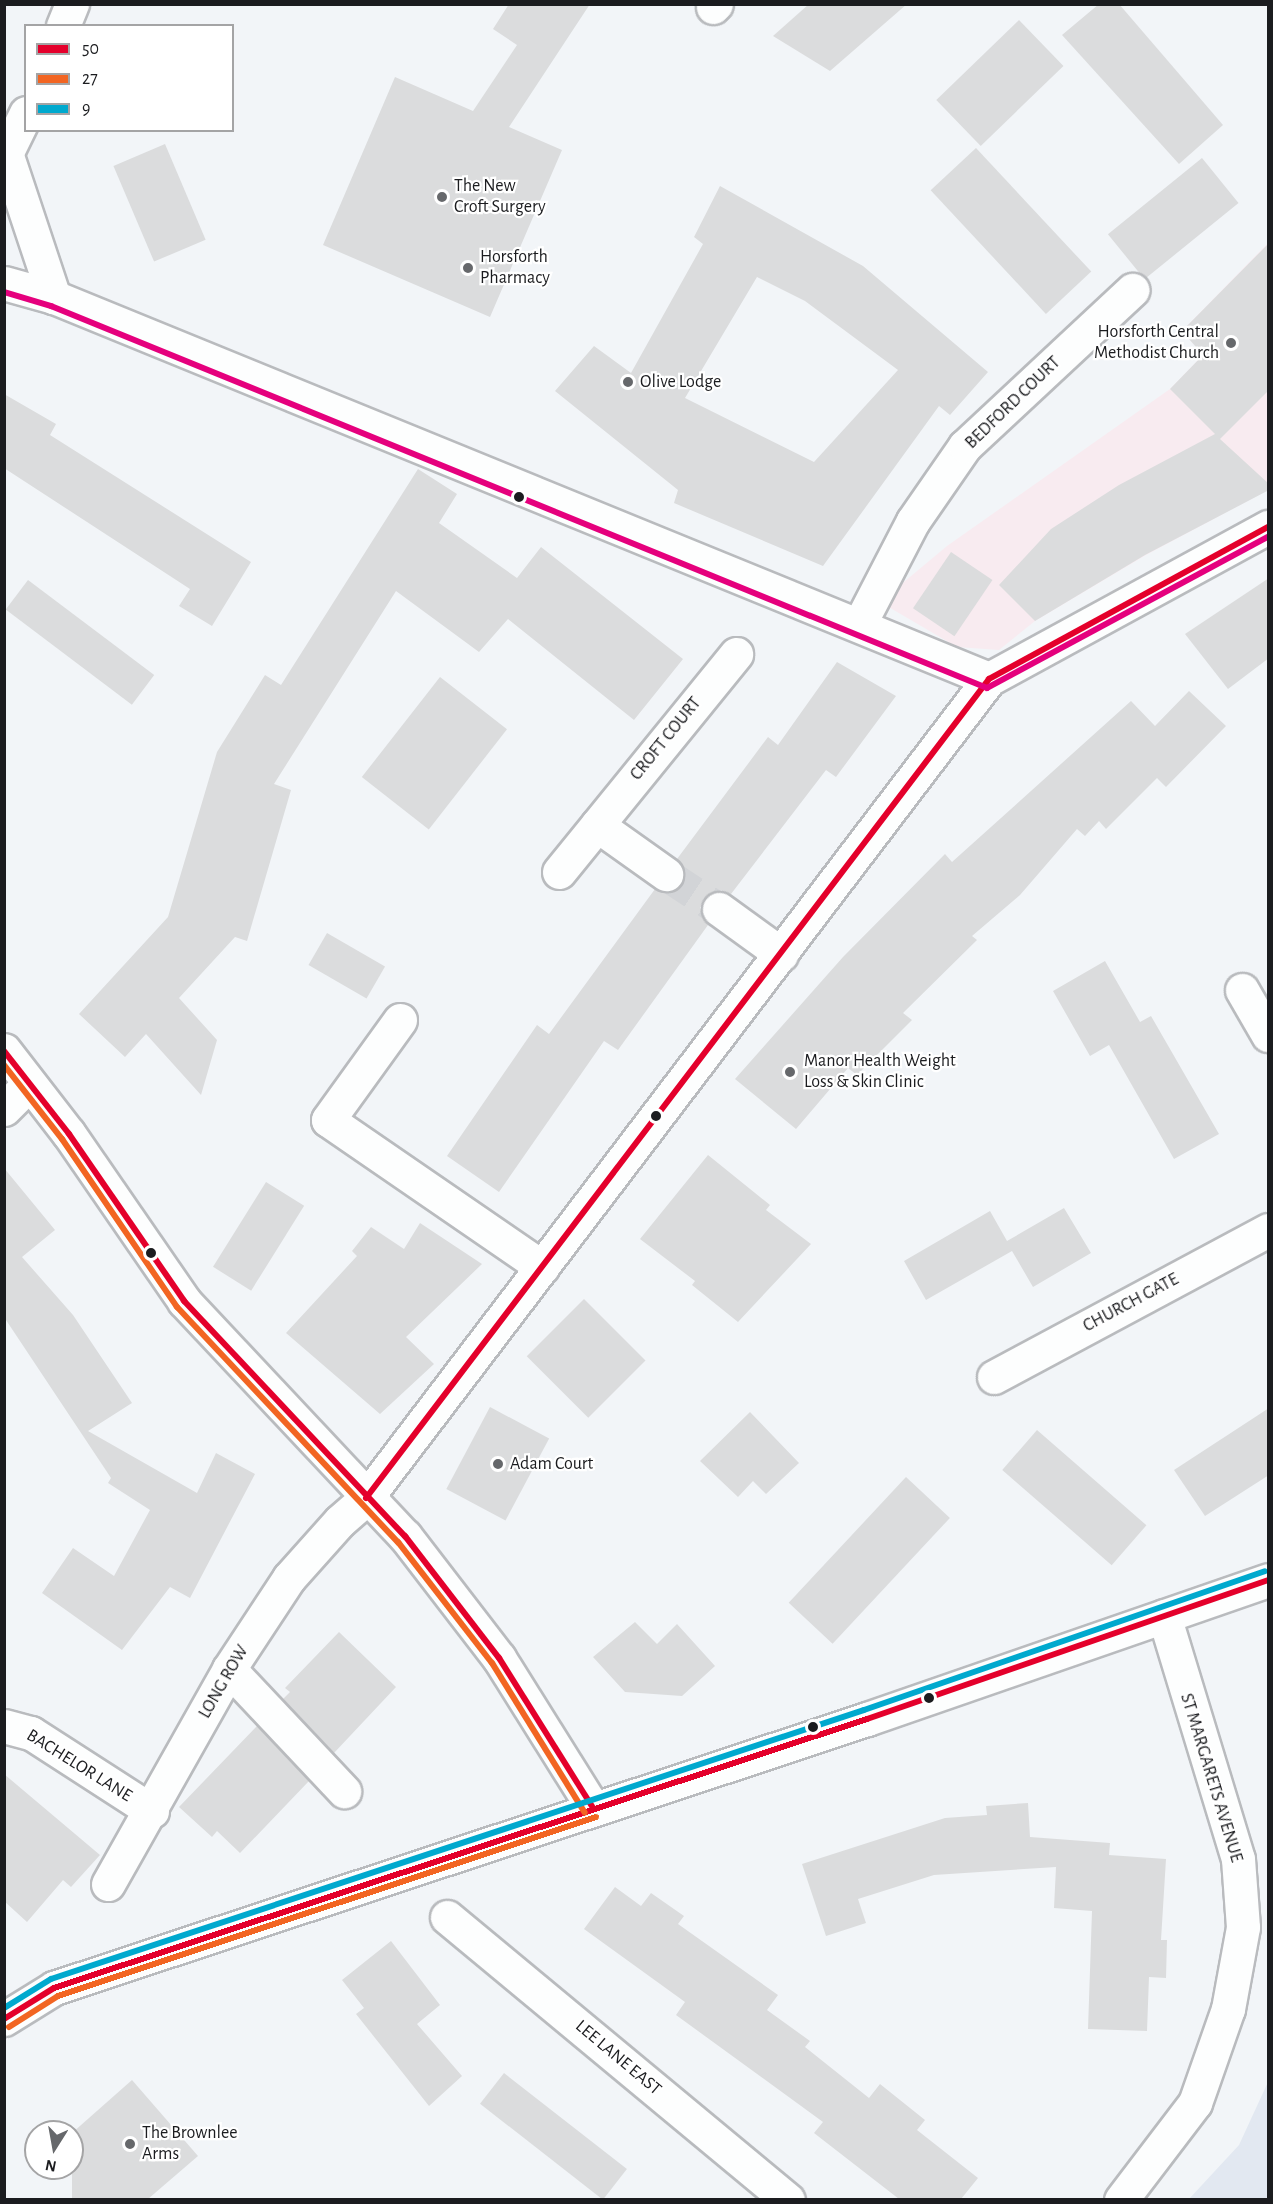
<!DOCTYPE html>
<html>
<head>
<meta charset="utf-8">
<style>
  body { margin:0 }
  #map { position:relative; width:1273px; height:2204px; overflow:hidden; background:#f2f5f8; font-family:"Alegreya Sans",sans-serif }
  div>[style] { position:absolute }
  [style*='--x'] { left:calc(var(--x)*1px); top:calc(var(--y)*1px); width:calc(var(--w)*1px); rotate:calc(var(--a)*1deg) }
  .commercial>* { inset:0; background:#f8ebf0 }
  .built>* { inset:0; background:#e2e8f1 }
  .building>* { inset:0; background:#dbdcdd; transform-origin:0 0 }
  .minor-tunnel>* { height:33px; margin-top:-16.5px; transform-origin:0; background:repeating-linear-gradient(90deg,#d2d4d7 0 33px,transparent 0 49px) }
  .roads { filter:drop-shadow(2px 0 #b9bbbe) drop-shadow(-2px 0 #b9bbbe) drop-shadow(0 2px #b9bbbe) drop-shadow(0 -2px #b9bbbe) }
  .minor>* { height:33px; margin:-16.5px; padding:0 16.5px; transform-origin:16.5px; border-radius:16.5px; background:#fdfefe }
  .tertiary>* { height:33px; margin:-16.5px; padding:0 16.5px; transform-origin:16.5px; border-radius:16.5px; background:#fdfefe }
  .bus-1>* { height:6px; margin:-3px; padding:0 3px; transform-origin:3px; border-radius:3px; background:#e4002b }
  .bus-2>* { height:6px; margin:-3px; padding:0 3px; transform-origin:3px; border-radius:3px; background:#f26522 }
  .bus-3>* { height:6px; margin:-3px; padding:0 3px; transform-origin:3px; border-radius:3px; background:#00a9ce }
  .bus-4>* { height:6px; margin:-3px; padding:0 3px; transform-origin:3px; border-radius:3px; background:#e5007d }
  .dots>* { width:16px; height:16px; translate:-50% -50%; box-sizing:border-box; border:3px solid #fff; border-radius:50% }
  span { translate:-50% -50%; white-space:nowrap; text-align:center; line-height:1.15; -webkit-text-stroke:4.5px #fff; paint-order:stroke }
  .poi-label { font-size:18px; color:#1b1c1f }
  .left { translate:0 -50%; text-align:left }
  .right { translate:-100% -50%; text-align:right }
  .street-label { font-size:18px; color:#1b1c1f }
  .frame { position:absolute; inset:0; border:6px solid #1b1c1f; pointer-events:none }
  .legend { position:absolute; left:24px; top:24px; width:210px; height:108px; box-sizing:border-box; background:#fff; border:2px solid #a4a4a5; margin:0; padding:8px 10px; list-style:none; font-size:18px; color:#1b1c1f }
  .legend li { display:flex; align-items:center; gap:12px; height:30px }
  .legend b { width:30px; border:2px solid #a4a4a5 }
  .north { position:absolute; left:24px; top:2120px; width:60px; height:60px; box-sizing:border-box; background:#fff; border:2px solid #a4a4a5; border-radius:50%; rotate:191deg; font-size:16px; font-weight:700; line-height:24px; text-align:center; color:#1b1c1f }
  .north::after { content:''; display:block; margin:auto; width:21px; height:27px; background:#66686b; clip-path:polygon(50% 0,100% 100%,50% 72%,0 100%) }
</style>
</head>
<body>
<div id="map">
  <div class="commercial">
    <i style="clip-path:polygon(1268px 243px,1268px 490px,1146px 555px,1035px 621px,999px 650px,957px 647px,880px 602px,947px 546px,1170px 389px,1203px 355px,1182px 331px)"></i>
  </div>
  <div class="built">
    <i style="clip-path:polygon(1268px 2082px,1268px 2199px,1189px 2199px,1239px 2145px)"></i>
  </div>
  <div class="building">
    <i style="clip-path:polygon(509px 4px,590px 4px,509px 127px,562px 150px,490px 317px,323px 245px,395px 77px,473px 111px,517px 45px,493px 29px)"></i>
    <i style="clip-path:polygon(809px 4px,907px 4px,830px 71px,773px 36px)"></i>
    <i style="clip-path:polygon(1099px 4px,1119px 4px,1223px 125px,1179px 164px,1062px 35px)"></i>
    <i style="left:1019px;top:20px;width:64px;height:115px;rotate:46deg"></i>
    <i style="left:165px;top:144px;width:104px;height:56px;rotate:67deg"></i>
    <i style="left:976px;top:148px;width:169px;height:62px;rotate:47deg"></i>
    <i style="left:1202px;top:158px;width:58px;height:121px;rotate:51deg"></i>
    <i style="clip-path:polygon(evenodd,720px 186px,863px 266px,988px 372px,950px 415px,939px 406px,823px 566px,674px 503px,678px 490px,555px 391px,594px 346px,631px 373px,703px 244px,694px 237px,720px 186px,757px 277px,805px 301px,898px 370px,814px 462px,685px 398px,757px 277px)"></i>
    <i style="clip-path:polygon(1269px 243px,1269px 390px,1220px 439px,1269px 484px,1269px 490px,1145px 555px,1035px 621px,999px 585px,1051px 529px,1119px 485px,1215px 434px,1170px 389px,1203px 355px,1182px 331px)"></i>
    <i style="clip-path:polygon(4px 394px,56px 424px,50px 435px,251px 562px,212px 626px,179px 606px,190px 589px,4px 468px)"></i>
    <i style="clip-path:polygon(418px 469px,457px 494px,439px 523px,517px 578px,541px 547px,683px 659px,634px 720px,508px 619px,479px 652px,396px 591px,274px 784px,291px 790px,247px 941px,235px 937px,179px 998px,217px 1040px,201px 1095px,146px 1034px,125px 1057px,79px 1014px,168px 917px,217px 752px,265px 675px,281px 685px)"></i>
    <i style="left:951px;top:552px;width:50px;height:68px;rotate:34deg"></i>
    <i style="clip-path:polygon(1269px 578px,1269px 658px,1228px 689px,1185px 634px)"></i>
    <i style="left:28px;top:580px;width:158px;height:37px;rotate:37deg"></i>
    <i style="clip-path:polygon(837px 662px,896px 696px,836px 777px,826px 770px,731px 894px,720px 890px,704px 898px,700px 908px,708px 925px,618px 1050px,604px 1041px,499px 1192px,447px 1156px,537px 1025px,549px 1034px,655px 889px,665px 893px,681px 885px,685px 875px,677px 859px,768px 737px,778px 745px)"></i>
    <i style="left:440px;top:677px;width:85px;height:127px;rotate:38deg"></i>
    <i style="clip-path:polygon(1189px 691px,1226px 726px,1166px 787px,1157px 778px,1106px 829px,1099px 821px,1085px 836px,1077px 829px,1020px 895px,972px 936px,977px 940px,903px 1013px,912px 1020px,857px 1075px,848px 1068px,796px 1129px,735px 1079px,843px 957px,945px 854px,952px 862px,1131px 701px,1155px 726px)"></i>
    <i style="left:327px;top:933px;width:67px;height:37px;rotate:30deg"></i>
    <i style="clip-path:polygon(1105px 961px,1140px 1022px,1151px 1016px,1219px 1134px,1174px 1159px,1109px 1045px,1090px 1056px,1053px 991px)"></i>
    <i style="clip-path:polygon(708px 1155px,770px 1205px,766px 1210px,811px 1244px,738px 1322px,692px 1285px,695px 1281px,640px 1239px)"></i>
    <i style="clip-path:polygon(4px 1168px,55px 1230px,22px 1257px,73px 1315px,132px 1403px,88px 1431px,197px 1493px,216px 1453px,255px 1474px,190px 1598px,170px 1587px,122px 1650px,42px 1593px,73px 1548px,114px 1576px,150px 1510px,108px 1483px,111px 1478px,4px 1317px)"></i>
    <i style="left:266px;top:1182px;width:45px;height:100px;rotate:32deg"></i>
    <i style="clip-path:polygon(1064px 1208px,1091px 1253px,1033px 1287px,1012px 1251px,926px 1300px,904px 1261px,990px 1211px,1007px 1241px)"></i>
    <i style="clip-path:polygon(420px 1223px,482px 1264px,406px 1337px,434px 1364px,380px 1414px,286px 1333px,357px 1256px,352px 1251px,371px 1227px,404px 1249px)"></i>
    <i style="left:584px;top:1299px;width:87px;height:81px;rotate:45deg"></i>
    <i style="left:490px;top:1407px;width:67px;height:93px;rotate:28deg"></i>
    <i style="clip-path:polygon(1269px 1408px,1269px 1475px,1205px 1516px,1174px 1470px)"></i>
    <i style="clip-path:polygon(750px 1412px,799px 1463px,766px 1494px,753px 1481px,738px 1497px,700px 1461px)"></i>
    <i style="left:1037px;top:1430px;width:145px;height:53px;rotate:41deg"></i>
    <i style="left:906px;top:1477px;width:60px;height:172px;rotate:43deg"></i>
    <i style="clip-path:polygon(635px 1622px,657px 1644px,677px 1624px,715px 1666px,682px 1696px,625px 1692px,593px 1657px)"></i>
    <i style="clip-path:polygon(339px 1632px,396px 1687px,334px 1753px,283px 1699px,290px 1692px,285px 1688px)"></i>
    <i style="clip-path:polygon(257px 1726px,309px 1781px,240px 1853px,217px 1831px,212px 1837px,179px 1807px)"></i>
    <i style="clip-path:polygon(4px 1774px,100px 1855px,71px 1887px,63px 1880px,27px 1922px,4px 1901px)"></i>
    <i style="clip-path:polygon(1028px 1803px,1030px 1837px,1110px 1843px,1109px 1855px,1166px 1859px,1161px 1940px,1167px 1940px,1166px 1978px,1149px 1977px,1147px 2031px,1088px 2029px,1092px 1911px,1054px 1908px,1056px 1867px,934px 1875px,858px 1899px,866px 1923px,826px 1936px,802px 1864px,945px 1818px,987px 1815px,986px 1806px)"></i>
    <i style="clip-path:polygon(615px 1887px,641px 1906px,651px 1893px,684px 1916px,678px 1924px,778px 1995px,767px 2010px,810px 2041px,805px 2047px,869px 2098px,880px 2084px,925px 2120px,917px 2130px,978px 2178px,961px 2199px,899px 2199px,814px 2133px,823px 2122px,676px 2015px,685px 2002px,584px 1929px)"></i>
    <i style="clip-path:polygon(391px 1941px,440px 2005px,417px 2024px,462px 2076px,429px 2106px,356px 2014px,364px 2008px,342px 1980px)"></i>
    <i style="left:504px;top:2073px;width:156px;height:39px;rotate:38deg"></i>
    <i style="clip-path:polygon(132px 2080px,198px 2156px,148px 2199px,72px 2199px,72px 2133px)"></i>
  </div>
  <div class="minor-tunnel">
    <i style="--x:666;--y:874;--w:64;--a:33.4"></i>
  </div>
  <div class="roads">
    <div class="minor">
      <i style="--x:713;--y:7;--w:4;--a:-45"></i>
      <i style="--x:63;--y:26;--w:24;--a:-68"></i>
      <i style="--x:7;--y:156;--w:149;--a:71.6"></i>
      <i style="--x:4;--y:158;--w:50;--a:-63.9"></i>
      <i style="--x:4;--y:283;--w:52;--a:15.6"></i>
      <i style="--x:54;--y:297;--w:1010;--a:22.22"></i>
      <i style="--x:859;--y:625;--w:117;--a:-62.6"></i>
      <i style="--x:913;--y:521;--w:91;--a:-55.3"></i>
      <i style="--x:965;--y:446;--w:229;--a:-43"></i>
      <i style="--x:597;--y:825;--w:85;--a:35.4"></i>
      <i style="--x:559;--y:872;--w:281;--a:-50.9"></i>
      <i style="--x:719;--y:909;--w:77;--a:36"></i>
      <i style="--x:1242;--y:990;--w:52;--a:60"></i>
      <i style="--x:400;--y:1020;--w:123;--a:125.8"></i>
      <i style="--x:328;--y:1120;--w:260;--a:34.5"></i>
      <i style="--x:4;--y:1109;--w:35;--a:-45"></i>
      <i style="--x:994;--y:1377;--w:311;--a:-28.2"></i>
      <i style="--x:229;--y:1669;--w:168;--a:46.7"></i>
      <i style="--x:4;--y:1726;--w:28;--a:15"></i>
      <i style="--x:31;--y:1733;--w:144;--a:32.8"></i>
      <i style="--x:108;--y:1884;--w:247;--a:-60.6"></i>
      <i style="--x:229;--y:1669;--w:109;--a:-56.6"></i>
      <i style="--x:289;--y:1578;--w:76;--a:-48.2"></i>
      <i style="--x:340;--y:1521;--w:35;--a:-41"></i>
      <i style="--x:366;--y:1498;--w:1029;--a:-52.74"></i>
      <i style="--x:989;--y:679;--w:318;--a:-28.6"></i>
      <i style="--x:447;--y:1917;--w:443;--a:39.7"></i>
      <i style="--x:1121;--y:2200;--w:122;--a:-52.7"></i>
      <i style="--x:1195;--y:2103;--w:100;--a:-70.7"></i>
      <i style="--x:1228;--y:2009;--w:83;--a:-79.6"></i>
      <i style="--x:1243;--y:1927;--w:68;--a:-94.2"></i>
      <i style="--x:1238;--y:1859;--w:254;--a:-106.9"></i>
    </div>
    <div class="tertiary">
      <i style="--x:4;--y:1050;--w:106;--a:52.3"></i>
      <i style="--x:69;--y:1134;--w:203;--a:55.4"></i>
      <i style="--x:184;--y:1301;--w:323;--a:46.8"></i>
      <i style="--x:405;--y:1536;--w:154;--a:52.4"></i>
      <i style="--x:499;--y:1658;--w:177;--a:57.9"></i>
      <i style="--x:4;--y:2019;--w:59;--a:-31.8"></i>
      <i style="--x:54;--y:1988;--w:856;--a:-18.31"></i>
      <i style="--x:867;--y:1719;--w:424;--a:-19.1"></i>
    </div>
  </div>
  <div class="bus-1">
    <i style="--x:4;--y:1051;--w:105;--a:51.9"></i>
    <i style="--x:69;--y:1134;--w:203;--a:55.4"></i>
    <i style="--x:184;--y:1301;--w:323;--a:46.8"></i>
    <i style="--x:405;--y:1536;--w:154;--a:52.4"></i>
    <i style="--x:499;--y:1658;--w:177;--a:57.9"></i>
    <i style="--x:366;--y:1498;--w:1029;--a:-52.74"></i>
    <i style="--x:989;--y:679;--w:318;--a:-28.6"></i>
    <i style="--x:4;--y:2019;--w:59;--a:-31.8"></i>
    <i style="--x:54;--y:1988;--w:856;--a:-18.31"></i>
    <i style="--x:867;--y:1719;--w:424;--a:-19.1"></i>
  </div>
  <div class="bus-2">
    <i style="--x:4;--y:1065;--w:94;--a:51.9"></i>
    <i style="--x:62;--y:1139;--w:204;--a:55.6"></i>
    <i style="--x:177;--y:1307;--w:323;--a:46.8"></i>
    <i style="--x:398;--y:1542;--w:153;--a:52.2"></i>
    <i style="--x:492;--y:1663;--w:176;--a:58.2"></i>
    <i style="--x:9;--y:2027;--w:58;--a:-32.3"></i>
    <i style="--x:58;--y:1996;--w:567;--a:-18.4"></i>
  </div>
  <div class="bus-3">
    <i style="--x:4;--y:2008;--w:55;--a:-31.7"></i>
    <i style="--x:51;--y:1979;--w:856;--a:-18.31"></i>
    <i style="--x:864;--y:1710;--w:424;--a:-19.1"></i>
  </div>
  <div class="bus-4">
    <i style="--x:4;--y:292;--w:49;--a:16.6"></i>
    <i style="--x:51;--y:306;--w:1011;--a:22.2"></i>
    <i style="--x:987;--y:688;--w:319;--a:-28.3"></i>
  </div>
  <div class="dots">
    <i style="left:442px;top:197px;background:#66686b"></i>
    <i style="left:468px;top:268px;background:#66686b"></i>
    <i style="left:1231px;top:343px;background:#66686b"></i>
    <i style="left:628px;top:382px;background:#66686b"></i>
    <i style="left:519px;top:497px;background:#1b1c1f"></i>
    <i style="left:790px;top:1072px;background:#66686b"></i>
    <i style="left:656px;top:1116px;background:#1b1c1f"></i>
    <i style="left:151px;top:1253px;background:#1b1c1f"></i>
    <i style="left:498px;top:1464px;background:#66686b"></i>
    <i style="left:929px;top:1698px;background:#1b1c1f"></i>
    <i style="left:813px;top:1727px;background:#1b1c1f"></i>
    <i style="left:130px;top:2144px;background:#66686b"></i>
  </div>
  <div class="poi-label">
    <span class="left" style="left:454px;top:197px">The New<br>Croft Surgery</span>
    <span class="left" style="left:480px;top:268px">Horsforth<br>Pharmacy</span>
    <span class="right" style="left:1219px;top:343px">Horsforth Central<br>Methodist Church</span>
    <span class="left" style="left:640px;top:382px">Olive Lodge</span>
    <span class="left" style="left:804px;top:1072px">Manor Health Weight<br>Loss &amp; Skin Clinic</span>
    <span class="left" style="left:510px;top:1464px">Adam Court</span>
    <span class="left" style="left:142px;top:2144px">The Brownlee<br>Arms</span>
  </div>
  <div class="street-label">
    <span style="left:1013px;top:403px;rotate:-44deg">BEDFORD COURT</span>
    <span style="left:666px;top:739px;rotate:-51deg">CROFT COURT</span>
    <span style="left:1131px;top:1303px;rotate:-28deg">CHURCH GATE</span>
    <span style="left:224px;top:1682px;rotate:-60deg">LONG ROW</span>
    <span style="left:79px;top:1766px;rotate:32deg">BACHELOR LANE</span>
    <span style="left:1211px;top:1778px;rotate:73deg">ST MARGARETS AVENUE</span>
    <span style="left:618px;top:2058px;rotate:40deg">LEE LANE EAST</span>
  </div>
  <div class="frame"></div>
  <ul class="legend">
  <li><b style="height:8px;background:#e4002b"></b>50</li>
  <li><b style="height:8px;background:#f26522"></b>27</li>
  <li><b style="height:8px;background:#00a9ce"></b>9</li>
  </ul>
  <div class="north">N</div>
</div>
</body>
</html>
